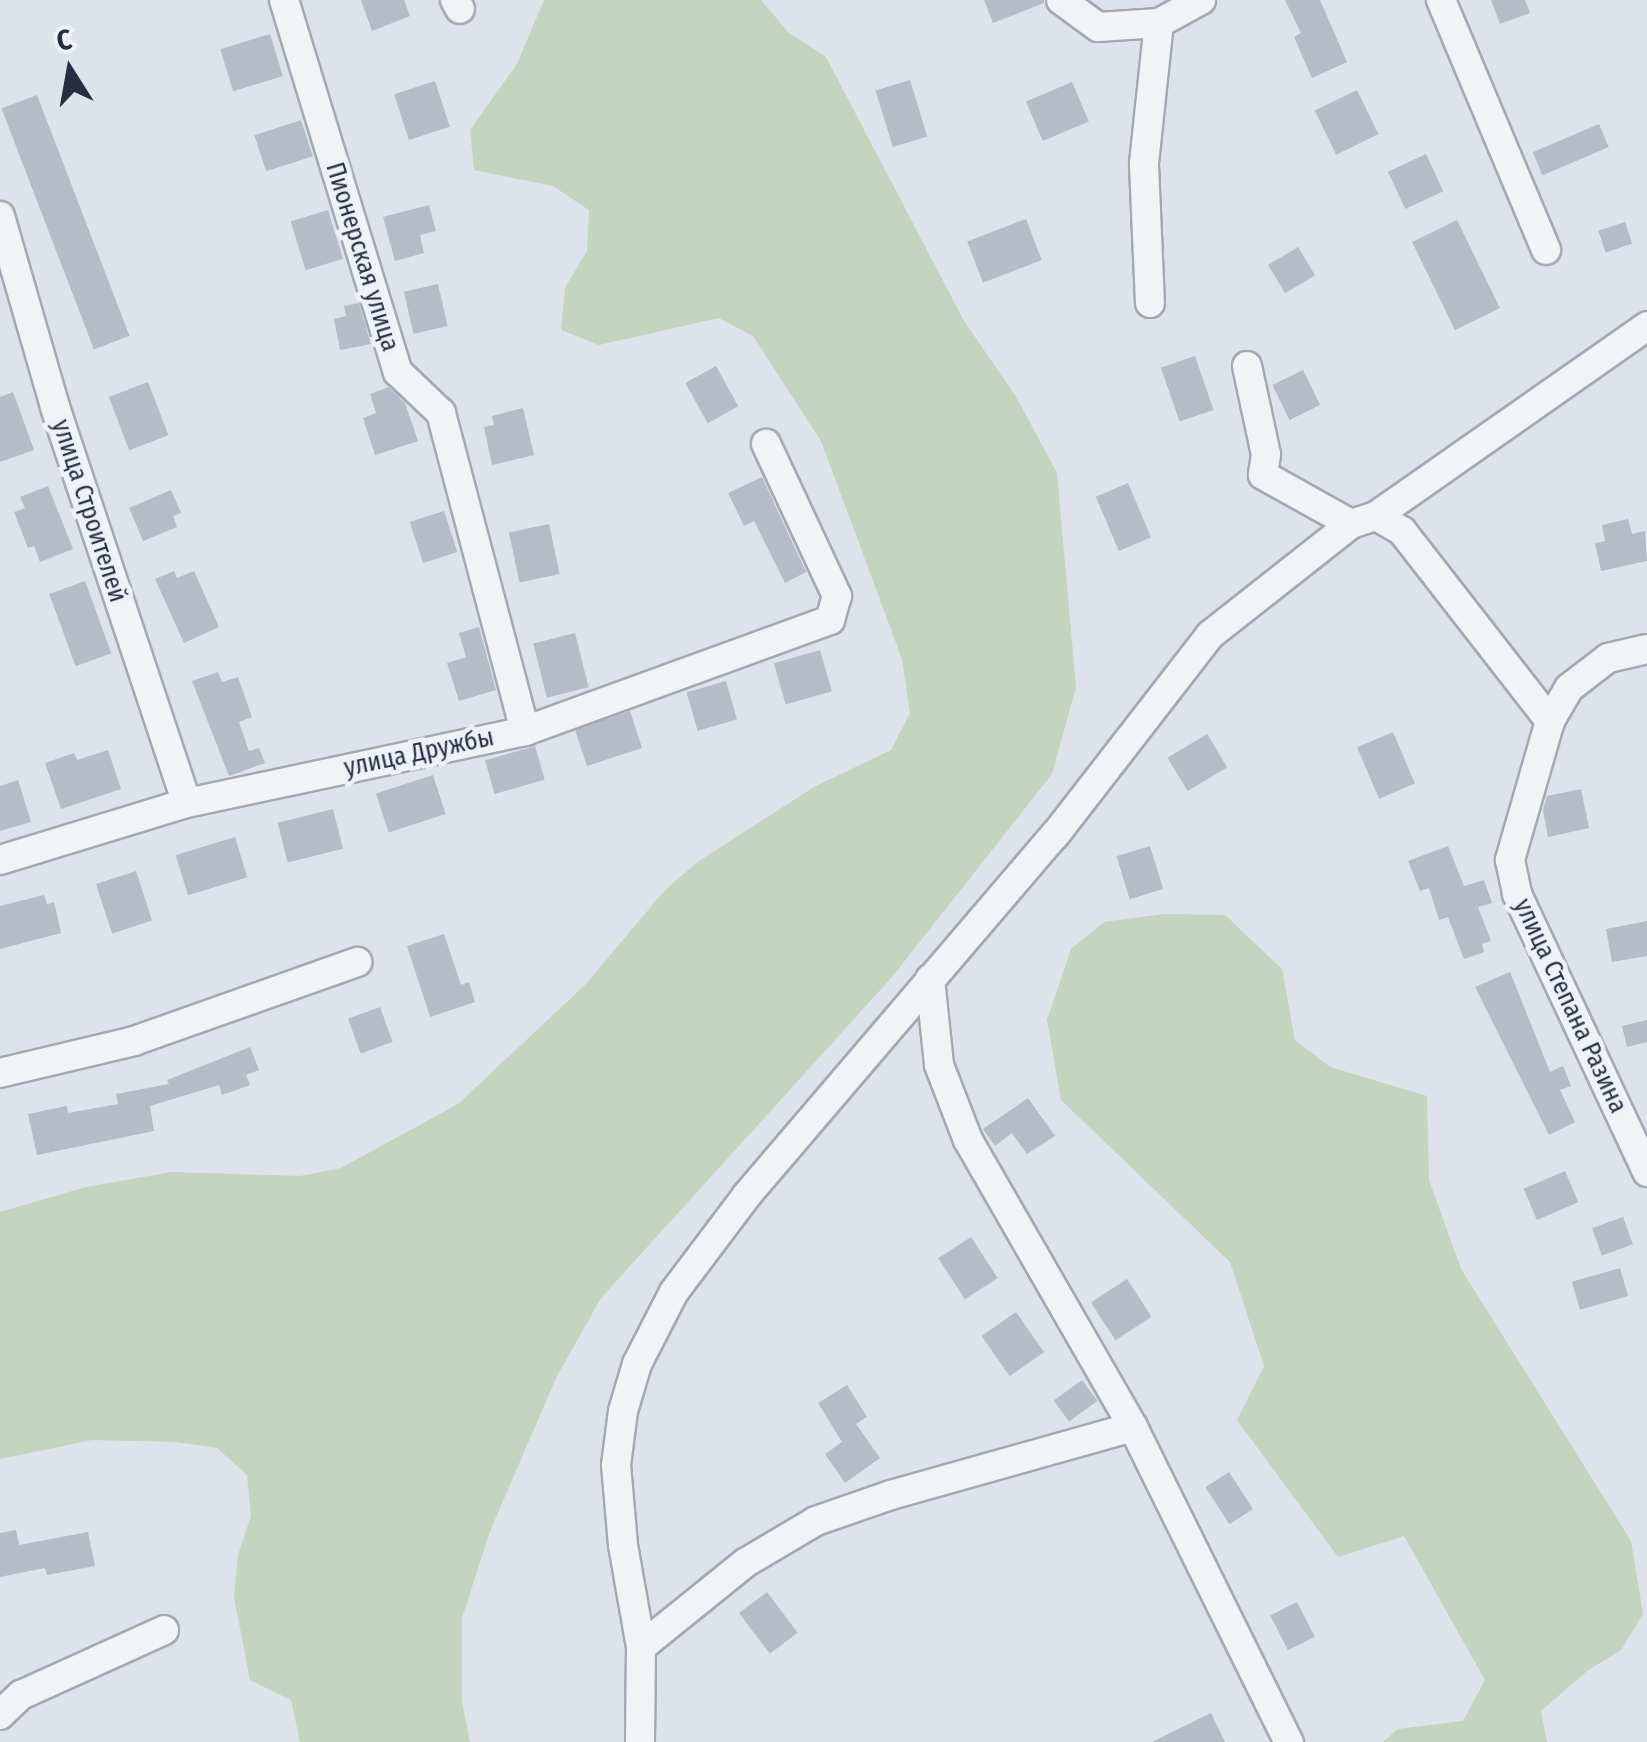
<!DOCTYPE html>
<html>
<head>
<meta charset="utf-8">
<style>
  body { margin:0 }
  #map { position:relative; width:1647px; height:1742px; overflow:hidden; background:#dee2ea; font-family:"Fira Sans Condensed",sans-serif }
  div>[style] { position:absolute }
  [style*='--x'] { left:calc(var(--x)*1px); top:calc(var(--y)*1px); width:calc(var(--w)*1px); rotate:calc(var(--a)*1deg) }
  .green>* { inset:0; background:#c3d4bf }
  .building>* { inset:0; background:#b5bbc7; transform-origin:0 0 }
  .roads { filter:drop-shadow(2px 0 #a3a9b4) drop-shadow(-2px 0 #a3a9b4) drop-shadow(0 2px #a3a9b4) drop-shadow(0 -2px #a3a9b4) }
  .minor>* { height:28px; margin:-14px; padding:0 14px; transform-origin:14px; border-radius:14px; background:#f2f3f7 }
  span { translate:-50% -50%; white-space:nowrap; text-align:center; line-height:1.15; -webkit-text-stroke:9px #eef1f7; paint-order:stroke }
  .street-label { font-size:25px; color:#262f42 }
  .north { position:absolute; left:20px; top:20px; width:100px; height:100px; -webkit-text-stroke:8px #eef1f7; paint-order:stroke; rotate:349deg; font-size:28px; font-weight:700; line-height:40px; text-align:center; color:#262f42 }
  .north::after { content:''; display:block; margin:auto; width:35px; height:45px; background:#262f42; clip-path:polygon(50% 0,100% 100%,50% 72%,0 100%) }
</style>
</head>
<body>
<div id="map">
  <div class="green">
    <i style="clip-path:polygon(544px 0,761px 0,789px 33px,826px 57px,964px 321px,1015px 395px,1057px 473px,1076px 687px,1052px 774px,892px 977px,601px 1298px,557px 1376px,490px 1531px,462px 1618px,462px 1702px,470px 1742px,300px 1742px,291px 1700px,250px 1680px,234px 1597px,238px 1555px,251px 1516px,247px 1475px,217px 1448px,177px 1442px,92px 1440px,0 1459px,0 1212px,86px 1187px,172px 1172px,300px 1176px,341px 1168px,458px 1104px,585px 985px,665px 890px,699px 861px,814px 787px,891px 750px,910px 713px,902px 659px,821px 441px,753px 336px,719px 318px,599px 345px,561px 330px,565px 288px,587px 251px,589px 210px,553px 186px,474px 170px,470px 130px,517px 64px)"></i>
    <i style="clip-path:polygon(1164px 914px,1225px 915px,1282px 969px,1295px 1040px,1330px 1067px,1427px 1096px,1429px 1180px,1461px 1269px,1631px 1541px,1643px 1614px,1621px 1650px,1587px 1671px,1541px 1711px,1547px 1742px,1383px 1742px,1398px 1729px,1463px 1721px,1485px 1680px,1404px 1536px,1338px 1557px,1237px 1420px,1264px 1366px,1230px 1262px,1061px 1100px,1047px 1020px,1071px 949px,1104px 922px)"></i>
  </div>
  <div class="building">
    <i style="clip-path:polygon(361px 0,404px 0,410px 16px,372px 31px)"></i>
    <i style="clip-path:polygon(984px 0,1044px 0,1044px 3px,993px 23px)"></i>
    <i style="clip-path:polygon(1285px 0,1320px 0,1347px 62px,1312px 78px,1294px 37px,1301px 33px)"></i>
    <i style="clip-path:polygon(1491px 0,1525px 0,1530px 13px,1500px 24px)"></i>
    <i style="left:270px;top:34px;width:44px;height:52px;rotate:73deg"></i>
    <i style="left:910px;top:80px;width:59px;height:36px;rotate:73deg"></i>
    <i style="left:435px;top:81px;width:48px;height:43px;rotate:72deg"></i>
    <i style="left:1072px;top:82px;width:43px;height:50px;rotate:67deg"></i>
    <i style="left:1357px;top:90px;width:49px;height:47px;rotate:64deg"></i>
    <i style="left:37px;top:95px;width:258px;height:38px;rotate:69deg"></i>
    <i style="left:301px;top:120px;width:38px;height:49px;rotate:72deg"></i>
    <i style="left:1599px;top:124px;width:25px;height:72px;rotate:67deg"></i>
    <i style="left:1426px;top:154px;width:41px;height:42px;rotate:65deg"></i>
    <i style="clip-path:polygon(429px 205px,436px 231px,420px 235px,424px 253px,395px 261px,383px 217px)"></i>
    <i style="left:328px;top:210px;width:51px;height:39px;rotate:73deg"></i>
    <i style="left:1026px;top:219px;width:44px;height:63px;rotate:69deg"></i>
    <i style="left:1457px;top:220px;width:98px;height:50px;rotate:64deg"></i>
    <i style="left:1625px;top:222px;width:23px;height:28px;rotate:72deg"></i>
    <i style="left:1298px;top:247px;width:33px;height:35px;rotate:59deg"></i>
    <i style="left:438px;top:284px;width:43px;height:35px;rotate:77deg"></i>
    <i style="clip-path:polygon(359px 303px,371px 344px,340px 350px,334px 319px,346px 316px,344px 306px)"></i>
    <i style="left:1195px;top:356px;width:57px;height:36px;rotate:71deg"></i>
    <i style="left:716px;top:366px;width:46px;height:35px;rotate:61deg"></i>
    <i style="left:1303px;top:370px;width:39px;height:34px;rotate:64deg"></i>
    <i style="left:148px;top:382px;width:57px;height:42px;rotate:69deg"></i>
    <i style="clip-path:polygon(389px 387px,405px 403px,418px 441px,375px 455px,363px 418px,376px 413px,370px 394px)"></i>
    <i style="clip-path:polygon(13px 392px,34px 450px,0 462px,0 397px)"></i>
    <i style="clip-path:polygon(523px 408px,534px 455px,492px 465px,484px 427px,494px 425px,492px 416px)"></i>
    <i style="clip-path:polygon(762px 477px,806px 572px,785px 583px,754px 521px,744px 526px,728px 493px)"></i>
    <i style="left:1128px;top:483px;width:59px;height:35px;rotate:67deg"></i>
    <i style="clip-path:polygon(48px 486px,73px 549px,40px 562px,34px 546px,28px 548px,14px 512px,25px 508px,20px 497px)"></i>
    <i style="clip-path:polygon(171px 490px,181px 513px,173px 516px,177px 527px,143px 541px,129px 508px)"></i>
    <i style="left:444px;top:511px;width:43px;height:36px;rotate:72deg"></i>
    <i style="clip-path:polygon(1628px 519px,1632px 534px,1645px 531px,1647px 561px,1601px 571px,1595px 543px,1605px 541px,1602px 525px)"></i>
    <i style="left:549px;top:524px;width:51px;height:41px;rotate:78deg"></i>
    <i style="clip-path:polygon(174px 571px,177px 578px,194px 571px,219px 627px,184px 643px,155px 579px)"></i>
    <i style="left:85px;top:581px;width:77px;height:38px;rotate:70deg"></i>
    <i style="clip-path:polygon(479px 627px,496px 690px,459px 701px,447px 663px,466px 657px,459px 633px)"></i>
    <i style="left:575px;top:633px;width:56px;height:43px;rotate:76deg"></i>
    <i style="left:820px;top:650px;width:43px;height:48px;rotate:74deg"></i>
    <i style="clip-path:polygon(218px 672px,222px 682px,238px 677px,252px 717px,239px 722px,249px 751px,259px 748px,265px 763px,229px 776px,192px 681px)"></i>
    <i style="left:726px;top:681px;width:40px;height:41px;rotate:74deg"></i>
    <i style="left:630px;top:711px;width:39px;height:58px;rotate:72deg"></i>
    <i style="left:1393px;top:732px;width:56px;height:39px;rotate:67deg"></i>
    <i style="left:1207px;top:734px;width:39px;height:46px;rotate:59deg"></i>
    <i style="left:535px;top:746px;width:35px;height:52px;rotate:74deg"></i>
    <i style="clip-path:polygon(108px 750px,121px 789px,61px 809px,45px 763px,74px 753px,77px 760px)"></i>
    <i style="left:433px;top:775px;width:41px;height:60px;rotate:72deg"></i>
    <i style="clip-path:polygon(18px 780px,31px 822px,0 831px,0 786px)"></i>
    <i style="clip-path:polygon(1581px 789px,1589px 828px,1548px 837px,1543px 810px,1547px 796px)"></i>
    <i style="left:333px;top:809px;width:41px;height:57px;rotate:76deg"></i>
    <i style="left:235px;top:837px;width:42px;height:62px;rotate:73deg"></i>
    <i style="left:1150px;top:846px;width:45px;height:35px;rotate:73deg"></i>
    <i style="clip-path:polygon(1448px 846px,1464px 886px,1484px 880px,1492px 903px,1478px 907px,1491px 941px,1482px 944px,1484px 952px,1464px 959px,1448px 917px,1439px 920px,1429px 888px,1420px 891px,1408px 861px)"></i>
    <i style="left:136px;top:871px;width:52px;height:42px;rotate:72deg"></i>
    <i style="clip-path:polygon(44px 895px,47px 904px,54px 902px,61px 933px,0 949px,0 906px)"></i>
    <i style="clip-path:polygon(1647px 921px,1647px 956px,1612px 962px,1606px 929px)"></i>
    <i style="clip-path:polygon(444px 934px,461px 985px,469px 982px,475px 1002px,430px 1017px,407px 946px)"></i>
    <i style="clip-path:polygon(1510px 972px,1550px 1072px,1563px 1066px,1571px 1086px,1560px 1090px,1575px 1122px,1549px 1135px,1475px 987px)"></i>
    <i style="left:380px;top:1007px;width:37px;height:34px;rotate:70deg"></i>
    <i style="clip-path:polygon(1647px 1020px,1647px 1042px,1627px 1047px,1622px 1026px)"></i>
    <i style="clip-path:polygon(250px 1047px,259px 1070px,246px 1075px,250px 1085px,222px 1095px,219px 1085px,150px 1106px,154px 1131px,37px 1155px,28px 1114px,67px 1106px,68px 1113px,118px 1104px,116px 1094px,169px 1084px,167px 1080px)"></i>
    <i style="clip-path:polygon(1028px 1098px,1055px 1136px,1027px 1154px,1012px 1133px,995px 1146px,983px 1129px)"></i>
    <i style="left:1565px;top:1171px;width:34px;height:45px;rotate:67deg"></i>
    <i style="left:1623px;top:1217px;width:29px;height:33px;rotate:70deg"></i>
    <i style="left:971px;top:1237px;width:49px;height:39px;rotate:57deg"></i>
    <i style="left:1620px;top:1268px;width:29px;height:50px;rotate:74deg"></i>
    <i style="left:1127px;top:1279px;width:45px;height:43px;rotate:57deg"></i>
    <i style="left:1016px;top:1312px;width:49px;height:42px;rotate:55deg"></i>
    <i style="left:1082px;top:1380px;width:26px;height:35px;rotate:54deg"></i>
    <i style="clip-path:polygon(847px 1385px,867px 1417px,856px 1424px,880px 1458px,845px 1483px,825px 1454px,842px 1442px,818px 1403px)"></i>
    <i style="left:1229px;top:1472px;width:44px;height:28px;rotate:57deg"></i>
    <i style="clip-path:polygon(16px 1530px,19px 1545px,88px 1532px,95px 1566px,47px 1575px,45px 1568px,0 1577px,0 1533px)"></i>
    <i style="left:767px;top:1592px;width:51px;height:35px;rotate:53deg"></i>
    <i style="left:1297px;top:1602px;width:39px;height:30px;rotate:63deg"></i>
    <i style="clip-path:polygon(1211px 1713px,1225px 1742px,1152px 1742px)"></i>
  </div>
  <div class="roads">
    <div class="minor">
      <i style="--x:284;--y:0;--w:389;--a:73"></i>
      <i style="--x:398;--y:372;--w:59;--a:43.6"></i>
      <i style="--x:441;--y:413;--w:329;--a:75.2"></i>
      <i style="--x:455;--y:0;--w:10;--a:61"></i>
      <i style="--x:1061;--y:0;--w:46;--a:36.1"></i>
      <i style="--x:1098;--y:27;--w:61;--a:-3.8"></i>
      <i style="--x:1159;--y:23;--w:48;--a:-28.7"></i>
      <i style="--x:1441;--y:0;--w:271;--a:67.2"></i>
      <i style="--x:0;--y:216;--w:199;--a:73.9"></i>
      <i style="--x:55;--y:407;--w:417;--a:71.6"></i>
      <i style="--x:1150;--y:303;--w:140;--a:-92.5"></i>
      <i style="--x:1144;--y:163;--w:141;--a:-83.9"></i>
      <i style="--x:1247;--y:366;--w:91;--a:77.9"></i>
      <i style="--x:1266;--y:455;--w:20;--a:99"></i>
      <i style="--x:1263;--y:475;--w:101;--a:29.1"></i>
      <i style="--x:1376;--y:516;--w:331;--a:-35"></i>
      <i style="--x:1647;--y:649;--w:40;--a:167"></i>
      <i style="--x:1608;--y:658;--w:49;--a:142.4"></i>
      <i style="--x:1569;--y:688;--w:38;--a:120"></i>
      <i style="--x:1550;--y:721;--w:145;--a:106.1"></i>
      <i style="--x:1510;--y:860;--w:35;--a:78"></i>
      <i style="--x:1517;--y:894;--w:307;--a:64.9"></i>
      <i style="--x:0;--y:860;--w:195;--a:-17"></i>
      <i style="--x:187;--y:803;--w:346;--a:-12"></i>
      <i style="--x:525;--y:731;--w:325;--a:-20"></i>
      <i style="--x:830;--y:620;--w:25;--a:-74"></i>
      <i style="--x:837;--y:596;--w:168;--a:-115"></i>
      <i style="--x:930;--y:979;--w:86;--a:84"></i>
      <i style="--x:939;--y:1065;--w:80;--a:68.9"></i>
      <i style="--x:968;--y:1140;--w:331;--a:60.1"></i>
      <i style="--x:1133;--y:1427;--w:352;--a:63.7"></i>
      <i style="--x:0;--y:1073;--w:138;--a:-13.4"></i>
      <i style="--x:134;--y:1041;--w:237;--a:-19.5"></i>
      <i style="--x:641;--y:1647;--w:134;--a:-38.9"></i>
      <i style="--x:745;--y:1563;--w:82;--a:-30.6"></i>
      <i style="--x:816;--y:1521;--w:79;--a:-19.1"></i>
      <i style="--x:891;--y:1495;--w:251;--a:-15.7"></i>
      <i style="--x:0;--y:1715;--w:29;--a:-44"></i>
      <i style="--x:21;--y:1695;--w:157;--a:-24.4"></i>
      <i style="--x:640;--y:1742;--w:95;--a:-89.4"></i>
      <i style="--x:641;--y:1647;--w:104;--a:-100"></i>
      <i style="--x:623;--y:1545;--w:80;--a:-95"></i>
      <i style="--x:616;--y:1465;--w:54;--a:-82.6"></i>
      <i style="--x:623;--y:1411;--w:49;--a:-73.4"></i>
      <i style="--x:637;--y:1364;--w:81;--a:-62.8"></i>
      <i style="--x:674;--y:1292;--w:121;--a:-53"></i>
      <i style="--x:747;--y:1195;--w:474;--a:-49.5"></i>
      <i style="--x:1055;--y:835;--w:253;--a:-52.2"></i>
      <i style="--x:1210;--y:635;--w:179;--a:-38.2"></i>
      <i style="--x:1351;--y:524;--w:26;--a:-18"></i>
      <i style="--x:1376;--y:516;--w:30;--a:30"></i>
      <i style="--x:1402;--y:531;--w:241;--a:52.1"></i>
    </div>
  </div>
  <div class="street-label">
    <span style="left:362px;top:257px;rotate:73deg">Пионерская улица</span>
    <span style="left:89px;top:511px;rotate:72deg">улица Строителей</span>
    <span style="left:419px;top:753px;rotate:-12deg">улица Дружбы</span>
    <span style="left:1570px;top:1006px;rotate:65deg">улица Степана Разина</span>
  </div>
  <div class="north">С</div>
</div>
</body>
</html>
